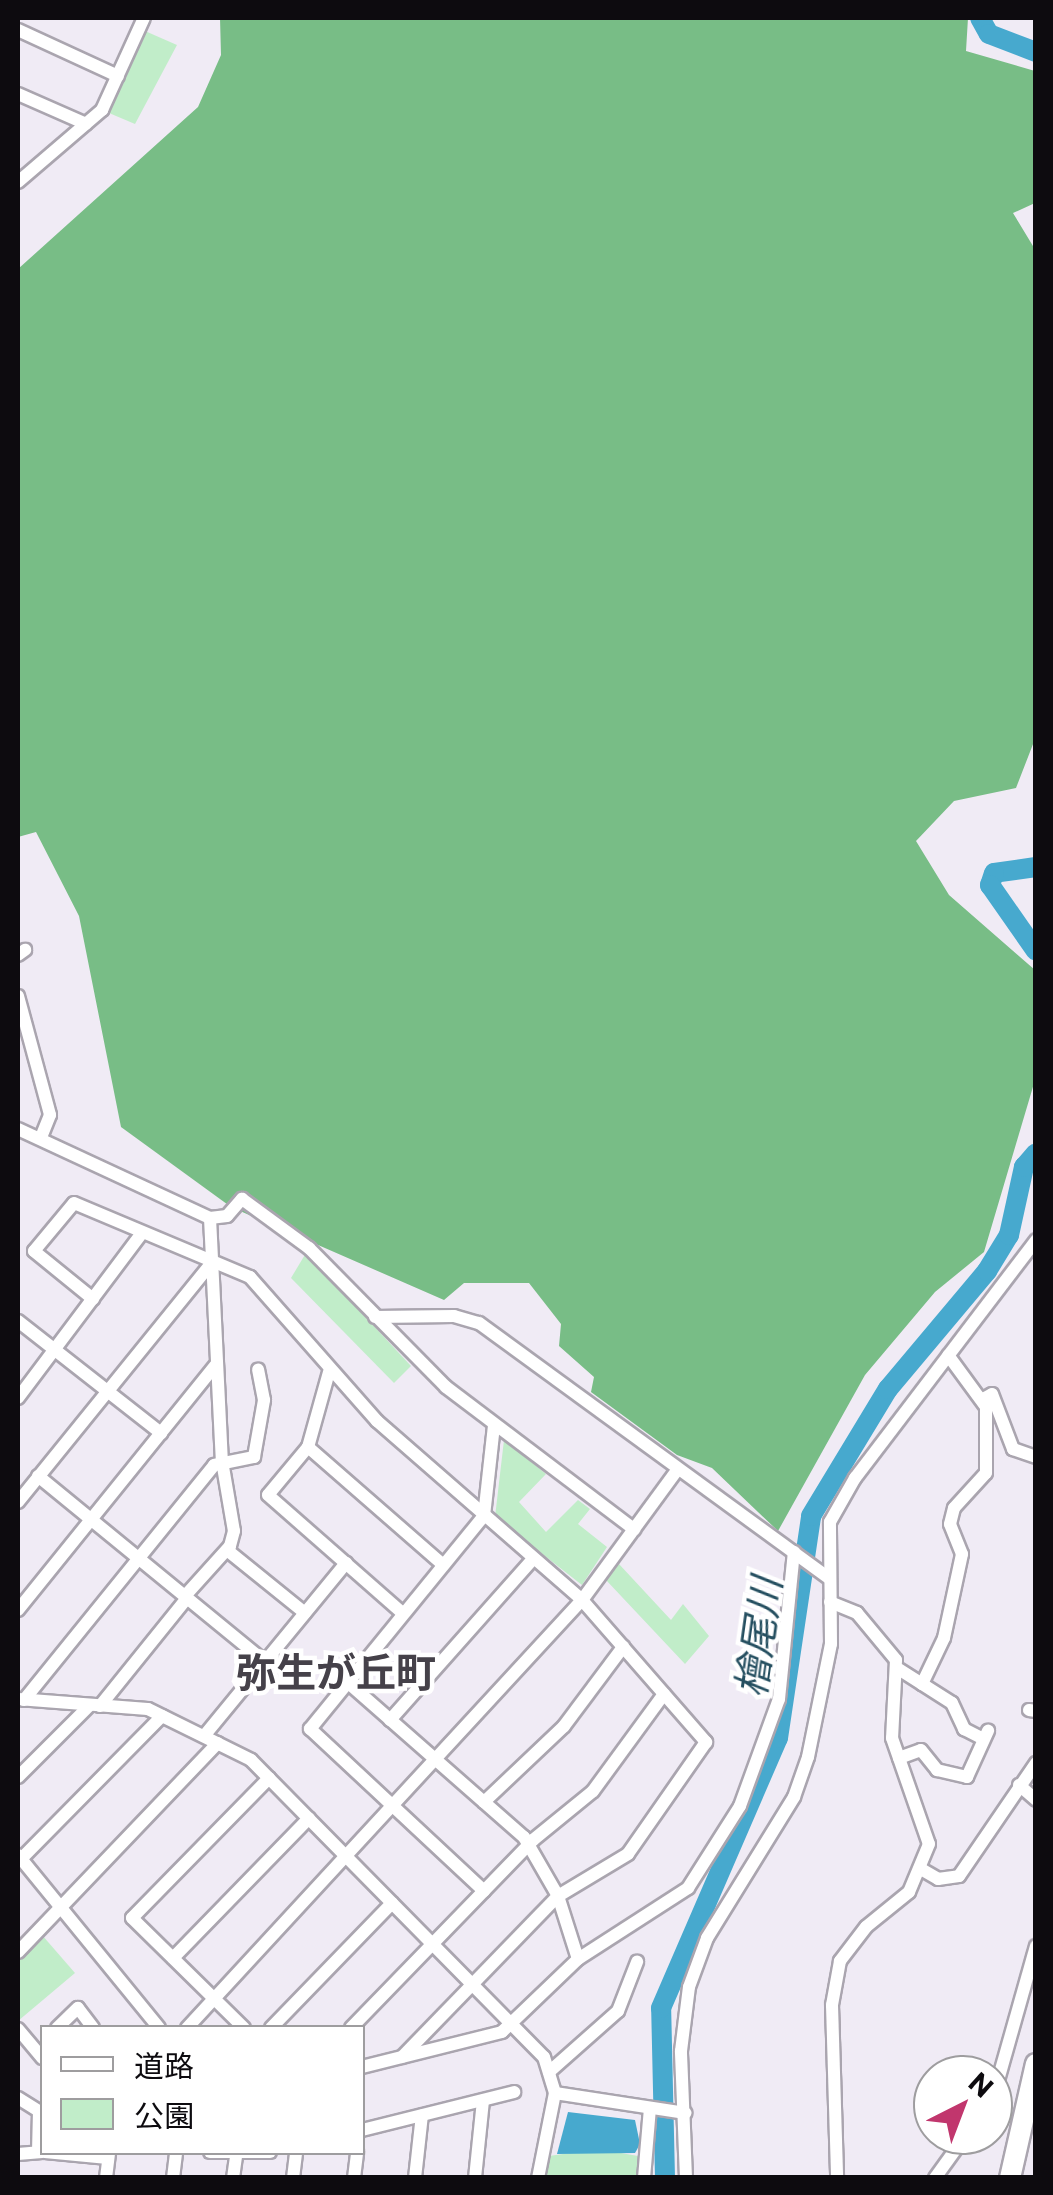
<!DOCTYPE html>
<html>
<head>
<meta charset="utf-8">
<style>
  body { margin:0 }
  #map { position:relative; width:1053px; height:2195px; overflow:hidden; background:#f0ebf5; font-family:Commissioner,"Noto Sans JP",sans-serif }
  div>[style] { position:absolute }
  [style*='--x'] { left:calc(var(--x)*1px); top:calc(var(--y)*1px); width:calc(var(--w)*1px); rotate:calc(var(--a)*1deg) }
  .green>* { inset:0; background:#c1edc9 }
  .forest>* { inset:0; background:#78bd86 }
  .water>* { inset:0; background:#47a9ce }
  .river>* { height:20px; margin:-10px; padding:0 10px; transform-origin:10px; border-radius:10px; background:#47a9ce }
  .roads { filter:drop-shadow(2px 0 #aaa5af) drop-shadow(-2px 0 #aaa5af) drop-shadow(0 2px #aaa5af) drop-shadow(0 -2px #aaa5af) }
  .street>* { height:12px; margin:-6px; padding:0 6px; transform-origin:6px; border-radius:6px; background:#fff }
  .primary>* { height:20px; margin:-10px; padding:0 10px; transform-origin:10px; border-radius:10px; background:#fff }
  span { translate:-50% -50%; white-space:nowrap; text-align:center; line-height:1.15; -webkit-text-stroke:9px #fff; paint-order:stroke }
  .water-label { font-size:40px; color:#254f60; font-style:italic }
  .neighbourhood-label { font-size:40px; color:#454149; font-weight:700 }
  .frame { position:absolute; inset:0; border:20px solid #0d0b0f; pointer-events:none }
  .legend { position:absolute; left:40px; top:2025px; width:325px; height:130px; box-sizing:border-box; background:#fff; border:2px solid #9e9d9f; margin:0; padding:12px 18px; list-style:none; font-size:30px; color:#0d0b0f }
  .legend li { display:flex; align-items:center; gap:20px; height:50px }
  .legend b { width:50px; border:2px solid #9e9d9f }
  .north { position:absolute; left:913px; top:2055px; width:100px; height:100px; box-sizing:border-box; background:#fff; border:2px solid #9e9d9f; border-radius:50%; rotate:42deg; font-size:28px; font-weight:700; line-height:40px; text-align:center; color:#0d0b0f }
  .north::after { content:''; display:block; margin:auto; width:35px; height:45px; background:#c1366d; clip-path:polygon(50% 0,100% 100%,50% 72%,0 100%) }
</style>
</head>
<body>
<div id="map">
  <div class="green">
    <i style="clip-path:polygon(145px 31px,177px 45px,135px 124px,109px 113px)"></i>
    <i style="clip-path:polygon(306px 1253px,411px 1366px,394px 1383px,291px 1278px)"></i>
    <i style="clip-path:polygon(504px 1440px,546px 1474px,519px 1502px,546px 1532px,578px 1500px,590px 1509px,578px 1524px,607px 1547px,582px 1585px,495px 1517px)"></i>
    <i style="clip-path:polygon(619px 1564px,671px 1620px,683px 1604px,709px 1636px,685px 1664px,606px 1580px)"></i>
    <i style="clip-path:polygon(42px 1935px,75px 1973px,18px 2021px,18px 1959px)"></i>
    <i style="clip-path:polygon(598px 2149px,638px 2156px,636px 2177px,545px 2177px,549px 2156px)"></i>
  </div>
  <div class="forest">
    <i style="clip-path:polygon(220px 18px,968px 18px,966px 51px,1035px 71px,1035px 203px,1013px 213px,1036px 251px,1035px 739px,1016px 788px,954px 801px,916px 841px,949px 895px,1035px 970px,1035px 1080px,984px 1252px,935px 1292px,865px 1375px,778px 1531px,712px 1468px,677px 1455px,591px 1392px,594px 1377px,559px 1346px,561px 1324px,529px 1283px,464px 1283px,444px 1300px,231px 1207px,121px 1127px,79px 916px,36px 832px,18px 837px,18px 269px,198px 107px,221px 55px)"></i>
  </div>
  <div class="water">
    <i style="clip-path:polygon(568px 2112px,635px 2120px,640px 2144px,635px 2153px,557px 2154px)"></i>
  </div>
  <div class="river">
    <i style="--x:980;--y:18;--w:18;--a:61"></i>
    <i style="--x:989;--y:34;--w:50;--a:21"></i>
    <i style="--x:1036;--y:867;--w:42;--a:171.9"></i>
    <i style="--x:994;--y:873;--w:13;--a:108"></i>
    <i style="--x:990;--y:885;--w:80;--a:55.1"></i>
    <i style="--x:665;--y:2178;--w:170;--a:-91.3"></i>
    <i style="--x:661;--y:2008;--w:294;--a:-66.6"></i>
    <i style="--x:778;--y:1738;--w:224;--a:-81.5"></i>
    <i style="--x:811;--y:1516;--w:149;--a:-58.8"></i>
    <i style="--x:888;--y:1389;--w:154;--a:-50"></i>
    <i style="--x:987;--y:1271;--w:42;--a:-58.6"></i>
    <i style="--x:1009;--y:1235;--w:70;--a:-77.6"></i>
    <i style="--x:1024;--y:1167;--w:18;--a:-49"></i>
  </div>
  <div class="roads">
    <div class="street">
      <i style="--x:18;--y:30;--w:110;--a:24.7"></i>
      <i style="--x:18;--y:94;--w:74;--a:23.8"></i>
      <i style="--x:18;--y:182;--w:111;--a:-40.6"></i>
      <i style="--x:102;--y:110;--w:101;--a:-65.5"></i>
      <i style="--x:18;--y:955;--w:9;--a:-36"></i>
      <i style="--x:18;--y:996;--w:123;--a:74.9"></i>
      <i style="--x:50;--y:1115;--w:22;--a:112"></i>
      <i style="--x:18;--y:1129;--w:212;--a:24.9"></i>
      <i style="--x:210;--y:1218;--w:243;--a:87.2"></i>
      <i style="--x:222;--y:1461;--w:71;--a:80.3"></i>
      <i style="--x:234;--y:1531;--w:16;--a:105"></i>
      <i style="--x:230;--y:1546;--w:67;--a:132"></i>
      <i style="--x:210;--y:1218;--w:17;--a:-7"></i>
      <i style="--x:227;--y:1216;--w:23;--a:-49"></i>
      <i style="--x:242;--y:1199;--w:83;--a:36.2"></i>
      <i style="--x:309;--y:1248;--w:195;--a:45.4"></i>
      <i style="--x:446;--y:1387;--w:236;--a:37.1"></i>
      <i style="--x:93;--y:1299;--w:76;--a:-140.9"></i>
      <i style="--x:34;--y:1251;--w:62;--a:-50.2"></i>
      <i style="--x:74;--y:1203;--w:191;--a:22.8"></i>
      <i style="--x:250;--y:1277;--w:192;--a:48.6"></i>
      <i style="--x:377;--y:1421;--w:272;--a:41.1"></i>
      <i style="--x:582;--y:1600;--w:189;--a:48.9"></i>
      <i style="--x:706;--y:1742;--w:136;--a:124.9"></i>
      <i style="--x:628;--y:1854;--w:82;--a:149"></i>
      <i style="--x:558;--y:1896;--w:224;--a:134.1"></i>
      <i style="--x:375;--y:1317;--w:79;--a:-0.7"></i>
      <i style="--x:454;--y:1316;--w:26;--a:16"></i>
      <i style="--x:479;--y:1323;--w:433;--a:36.1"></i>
      <i style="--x:18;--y:1321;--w:182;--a:38.1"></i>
      <i style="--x:329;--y:1372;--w:78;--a:105.6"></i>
      <i style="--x:308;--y:1447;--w:62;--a:129.8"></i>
      <i style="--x:268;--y:1495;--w:177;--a:41.3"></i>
      <i style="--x:18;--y:1398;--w:205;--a:-53.1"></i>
      <i style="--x:983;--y:1399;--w:10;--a:-29"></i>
      <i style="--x:992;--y:1394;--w:59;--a:69.1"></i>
      <i style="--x:1013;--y:1449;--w:24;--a:19"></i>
      <i style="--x:308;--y:1447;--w:178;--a:41.1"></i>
      <i style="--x:38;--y:1476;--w:293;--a:39.3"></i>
      <i style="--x:18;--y:1502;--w:306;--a:-51"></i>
      <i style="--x:227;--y:1550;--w:100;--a:38.9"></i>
      <i style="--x:830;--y:1602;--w:29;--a:22"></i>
      <i style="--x:857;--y:1613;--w:61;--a:50.3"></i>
      <i style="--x:896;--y:1660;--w:78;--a:92.9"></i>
      <i style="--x:892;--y:1738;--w:112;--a:70.8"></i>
      <i style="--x:929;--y:1844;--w:52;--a:112.6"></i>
      <i style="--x:909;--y:1892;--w:55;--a:140.9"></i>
      <i style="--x:866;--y:1927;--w:43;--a:127.4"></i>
      <i style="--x:840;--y:1961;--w:45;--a:100.3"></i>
      <i style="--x:832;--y:2005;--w:173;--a:88.3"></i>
      <i style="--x:18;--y:1610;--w:317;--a:-51.1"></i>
      <i style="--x:897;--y:1668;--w:65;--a:32.5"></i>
      <i style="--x:952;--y:1703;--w:29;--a:65"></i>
      <i style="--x:964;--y:1729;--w:22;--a:27"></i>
      <i style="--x:345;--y:1680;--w:238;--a:41.3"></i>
      <i style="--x:524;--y:1837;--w:68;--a:60"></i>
      <i style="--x:558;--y:1896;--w:66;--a:72.4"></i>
      <i style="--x:578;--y:1959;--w:105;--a:136.2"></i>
      <i style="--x:502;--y:2032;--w:144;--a:166"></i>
      <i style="--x:922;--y:1684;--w:51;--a:-64.4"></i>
      <i style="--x:944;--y:1638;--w:86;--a:-77.9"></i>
      <i style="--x:962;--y:1554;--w:32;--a:-112"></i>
      <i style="--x:950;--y:1524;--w:16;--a:-76"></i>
      <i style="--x:954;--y:1508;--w:47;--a:-47.6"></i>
      <i style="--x:986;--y:1473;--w:66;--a:-90"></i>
      <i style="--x:986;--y:1407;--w:64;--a:-126.2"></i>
      <i style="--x:18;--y:1699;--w:130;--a:4.4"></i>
      <i style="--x:148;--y:1709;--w:115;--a:26.3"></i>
      <i style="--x:251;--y:1760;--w:417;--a:45.4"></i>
      <i style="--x:544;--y:2057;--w:38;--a:73"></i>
      <i style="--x:555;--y:2093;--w:87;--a:101.3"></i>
      <i style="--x:24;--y:1700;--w:302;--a:-51"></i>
      <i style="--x:214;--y:1465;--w:41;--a:-11.3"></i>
      <i style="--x:254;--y:1457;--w:58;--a:-80"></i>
      <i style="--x:264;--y:1400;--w:31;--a:-101"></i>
      <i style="--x:100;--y:1706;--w:139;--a:-51.1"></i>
      <i style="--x:1029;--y:1710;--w:7;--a:8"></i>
      <i style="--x:390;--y:1720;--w:215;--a:-48.4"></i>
      <i style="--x:204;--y:1736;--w:224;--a:-50.6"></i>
      <i style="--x:899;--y:1758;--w:23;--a:-20"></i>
      <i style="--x:921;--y:1750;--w:26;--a:51"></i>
      <i style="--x:937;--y:1770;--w:31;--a:13"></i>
      <i style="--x:967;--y:1777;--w:51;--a:-65.5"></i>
      <i style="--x:18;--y:1777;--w:102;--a:-45"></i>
      <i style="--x:1019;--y:1785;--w:23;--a:41"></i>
      <i style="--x:484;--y:1802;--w:110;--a:-43.5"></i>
      <i style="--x:564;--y:1726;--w:99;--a:-53.2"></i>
      <i style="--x:18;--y:1855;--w:223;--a:50.8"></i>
      <i style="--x:21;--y:1859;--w:201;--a:-45.4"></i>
      <i style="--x:921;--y:1869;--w:20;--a:30"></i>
      <i style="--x:938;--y:1879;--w:21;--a:-8"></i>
      <i style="--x:959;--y:1876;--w:137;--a:-55.7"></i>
      <i style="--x:484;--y:1891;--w:238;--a:-137"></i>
      <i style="--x:310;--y:1729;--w:275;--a:-50.8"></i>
      <i style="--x:484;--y:1516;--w:92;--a:-83.7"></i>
      <i style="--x:18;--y:1952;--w:289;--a:-46.3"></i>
      <i style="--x:173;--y:1958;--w:195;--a:-45.8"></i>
      <i style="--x:578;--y:1959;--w:131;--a:-32.8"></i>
      <i style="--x:688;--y:1888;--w:97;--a:-57.6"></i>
      <i style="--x:740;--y:1806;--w:114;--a:-70"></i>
      <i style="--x:779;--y:1699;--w:148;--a:-84.2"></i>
      <i style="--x:57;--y:2028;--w:29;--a:-44"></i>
      <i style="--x:78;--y:2008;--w:25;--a:53"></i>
      <i style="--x:187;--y:2028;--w:582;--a:-47.3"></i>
      <i style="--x:582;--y:1600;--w:162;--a:-53.8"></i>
      <i style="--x:244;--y:2028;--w:157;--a:-135.5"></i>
      <i style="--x:132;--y:1918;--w:196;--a:-45.6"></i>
      <i style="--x:271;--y:2028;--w:174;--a:-45.9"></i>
      <i style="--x:351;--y:2028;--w:262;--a:-45.9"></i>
      <i style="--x:533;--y:1840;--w:77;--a:-39.2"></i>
      <i style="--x:593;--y:1791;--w:120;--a:-53.8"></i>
      <i style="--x:18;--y:2029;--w:38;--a:50"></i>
      <i style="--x:549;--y:2072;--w:92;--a:-41.5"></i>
      <i style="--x:618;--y:2011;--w:53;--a:-68.8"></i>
      <i style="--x:555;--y:2093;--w:132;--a:8.7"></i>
      <i style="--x:18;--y:2098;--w:25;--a:32"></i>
      <i style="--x:39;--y:2111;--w:41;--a:91.4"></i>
      <i style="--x:993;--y:2098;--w:158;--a:-74.2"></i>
      <i style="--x:362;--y:2130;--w:157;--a:-14"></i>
      <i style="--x:45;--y:2152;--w:63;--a:5.4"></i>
      <i style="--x:210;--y:2152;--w:60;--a:0"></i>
      <i style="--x:18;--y:2154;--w:24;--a:-5"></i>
      <i style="--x:106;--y:2178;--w:26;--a:-83"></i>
      <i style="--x:173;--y:2178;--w:26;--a:-83"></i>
      <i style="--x:233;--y:2178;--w:22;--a:-82"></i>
      <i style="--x:293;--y:2178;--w:26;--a:-83"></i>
      <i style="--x:354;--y:2178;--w:26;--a:-83"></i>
      <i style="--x:415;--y:2178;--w:63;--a:-83.7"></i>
      <i style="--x:475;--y:2178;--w:78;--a:-84.1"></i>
      <i style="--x:644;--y:2178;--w:70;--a:-85.1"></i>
      <i style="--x:686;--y:2178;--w:127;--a:-92.3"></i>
      <i style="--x:681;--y:2051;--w:64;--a:-82.9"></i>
      <i style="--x:689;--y:1987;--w:52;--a:-69.8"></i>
      <i style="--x:707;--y:1938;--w:166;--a:-58.3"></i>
      <i style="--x:794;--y:1797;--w:42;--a:-70.7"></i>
      <i style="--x:808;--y:1757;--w:115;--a:-78.5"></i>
      <i style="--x:831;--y:1644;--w:122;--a:-90.5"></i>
      <i style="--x:830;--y:1522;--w:51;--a:-60.4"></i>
      <i style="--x:855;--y:1478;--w:299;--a:-52.7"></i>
      <i style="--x:935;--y:2178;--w:53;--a:-54.2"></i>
    </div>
    <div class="primary">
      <i style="--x:1010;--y:2178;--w:117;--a:-77.2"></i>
    </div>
  </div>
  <div class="water-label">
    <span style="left:757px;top:1637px;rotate:-82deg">檜尾川</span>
  </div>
  <div class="neighbourhood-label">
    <span style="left:336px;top:1671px">弥生が丘町</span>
  </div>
  <div class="frame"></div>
  <ul class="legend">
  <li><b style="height:12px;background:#fff"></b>道路</li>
  <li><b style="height:28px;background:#c1edc9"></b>公園</li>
  </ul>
  <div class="north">N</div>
</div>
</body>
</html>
